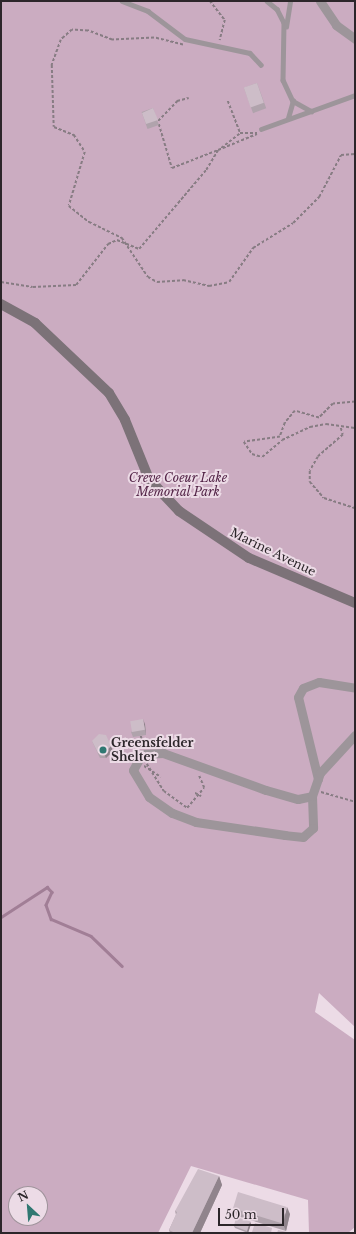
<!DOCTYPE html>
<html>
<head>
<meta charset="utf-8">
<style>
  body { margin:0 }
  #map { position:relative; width:356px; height:1234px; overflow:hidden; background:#ecdbe6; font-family:"Libre Baskerville",serif }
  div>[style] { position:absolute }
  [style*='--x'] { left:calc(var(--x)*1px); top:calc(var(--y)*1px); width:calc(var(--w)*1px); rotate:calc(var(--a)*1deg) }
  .green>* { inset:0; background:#cbacc1 }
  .stream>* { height:2.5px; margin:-1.25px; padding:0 1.25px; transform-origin:1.25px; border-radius:1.25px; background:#a17e96 }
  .path>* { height:1.5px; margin-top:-0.75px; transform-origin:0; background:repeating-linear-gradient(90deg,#877c83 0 3px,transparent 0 5px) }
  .service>* { height:4.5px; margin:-2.25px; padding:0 2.25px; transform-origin:2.25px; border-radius:2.25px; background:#9d959a }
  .minor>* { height:9px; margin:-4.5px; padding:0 4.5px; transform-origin:4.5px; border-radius:4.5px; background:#9d959a }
  .secondary>* { height:10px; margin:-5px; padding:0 5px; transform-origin:5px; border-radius:5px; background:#7c7278 }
  .wall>* { inset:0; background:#b0a3ac; transform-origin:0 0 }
  .shaded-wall>* { inset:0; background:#90848c }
  .building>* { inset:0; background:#cdbdc8; transform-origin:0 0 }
  .dots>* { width:11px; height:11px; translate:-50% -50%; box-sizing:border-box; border:2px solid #ecdbe6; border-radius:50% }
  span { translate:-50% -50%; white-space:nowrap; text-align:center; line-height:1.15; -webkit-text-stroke:4px #ecdbe6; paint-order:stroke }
  .park-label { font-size:12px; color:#542548; font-style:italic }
  .street-label { font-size:12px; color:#2c262a }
  .poi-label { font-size:12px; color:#2c262a; font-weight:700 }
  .left { translate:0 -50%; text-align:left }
  .frame { position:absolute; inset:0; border:2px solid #2c262a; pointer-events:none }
  .north { position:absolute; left:8px; top:1186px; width:40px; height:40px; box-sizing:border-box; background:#ecdbe6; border:1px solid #9f939b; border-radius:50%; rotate:334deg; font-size:11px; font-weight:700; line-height:16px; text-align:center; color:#2c262a }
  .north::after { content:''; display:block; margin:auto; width:14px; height:18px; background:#307872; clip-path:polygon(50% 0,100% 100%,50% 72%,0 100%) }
  .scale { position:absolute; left:218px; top:1208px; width:66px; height:18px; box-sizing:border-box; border:2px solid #2c262a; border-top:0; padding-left:5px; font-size:12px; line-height:14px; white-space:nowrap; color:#2c262a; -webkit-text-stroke:3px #ecdbe6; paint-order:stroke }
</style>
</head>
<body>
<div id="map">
  <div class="green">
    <i style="clip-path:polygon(evenodd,1px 1px,355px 1px,355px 1027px,319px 993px,315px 1012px,355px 1040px,355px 1227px,348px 1233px,309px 1233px,308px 1200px,191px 1166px,158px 1233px,1px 1233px,1px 1px,16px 1194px,40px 1194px,40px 1218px,16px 1218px,16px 1194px)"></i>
  </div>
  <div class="stream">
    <i style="--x:1;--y:917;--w:55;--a:-33.1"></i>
    <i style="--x:47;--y:887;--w:7;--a:45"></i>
    <i style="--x:52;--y:892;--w:14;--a:115"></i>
    <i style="--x:46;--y:905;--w:15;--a:70"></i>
    <i style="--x:51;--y:919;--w:43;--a:23"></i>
    <i style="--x:91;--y:936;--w:43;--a:44.1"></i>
  </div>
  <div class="path">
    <i style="--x:210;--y:1;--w:24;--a:52"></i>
    <i style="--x:225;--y:20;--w:21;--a:104"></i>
    <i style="--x:183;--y:45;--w:30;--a:-166"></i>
    <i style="--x:154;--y:38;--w:42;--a:177.3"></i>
    <i style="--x:112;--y:40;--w:26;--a:-159"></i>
    <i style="--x:88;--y:31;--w:16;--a:-176"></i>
    <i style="--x:72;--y:30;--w:15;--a:138"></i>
    <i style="--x:61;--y:40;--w:27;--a:110"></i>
    <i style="--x:52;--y:65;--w:62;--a:88.2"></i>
    <i style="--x:54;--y:127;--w:22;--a:22"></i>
    <i style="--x:74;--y:135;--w:20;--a:57"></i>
    <i style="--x:85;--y:152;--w:56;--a:106.5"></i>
    <i style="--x:69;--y:206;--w:26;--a:39"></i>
    <i style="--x:89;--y:222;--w:37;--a:26"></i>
    <i style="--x:122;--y:238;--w:47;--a:56.3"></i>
    <i style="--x:148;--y:277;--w:10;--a:29"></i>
    <i style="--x:157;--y:282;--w:26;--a:-4"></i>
    <i style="--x:183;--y:280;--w:27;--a:13"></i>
    <i style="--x:209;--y:286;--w:20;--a:-11"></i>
    <i style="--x:229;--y:282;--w:42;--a:-54.8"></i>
    <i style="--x:253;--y:248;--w:47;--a:-32"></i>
    <i style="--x:293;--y:223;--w:37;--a:-45"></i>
    <i style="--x:319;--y:197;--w:47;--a:-62.4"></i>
    <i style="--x:341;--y:155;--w:14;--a:-4"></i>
    <i style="--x:228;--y:101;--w:34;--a:69"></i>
    <i style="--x:240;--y:133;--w:17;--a:0"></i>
    <i style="--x:158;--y:121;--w:28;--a:-46"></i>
    <i style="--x:177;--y:101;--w:12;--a:-14"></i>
    <i style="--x:159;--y:124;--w:46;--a:73.5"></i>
    <i style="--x:172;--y:168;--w:49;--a:-21.4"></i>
    <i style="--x:221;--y:148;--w:24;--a:-38"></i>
    <i style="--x:1;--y:282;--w:32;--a:9"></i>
    <i style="--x:33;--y:287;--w:43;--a:-2.7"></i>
    <i style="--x:76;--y:285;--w:52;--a:-52"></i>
    <i style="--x:108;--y:244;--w:10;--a:-24"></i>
    <i style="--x:117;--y:240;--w:24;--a:22"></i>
    <i style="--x:139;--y:249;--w:104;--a:-49.7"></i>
    <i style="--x:206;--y:170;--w:23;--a:-59"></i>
    <i style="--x:218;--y:150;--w:42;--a:-22.3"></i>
    <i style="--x:355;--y:402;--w:22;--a:175"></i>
    <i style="--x:333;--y:404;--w:20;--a:135"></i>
    <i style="--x:319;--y:418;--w:25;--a:-164"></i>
    <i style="--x:295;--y:411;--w:16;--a:130"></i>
    <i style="--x:285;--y:423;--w:15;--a:110"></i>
    <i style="--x:280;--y:437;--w:36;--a:172"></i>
    <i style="--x:244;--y:442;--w:14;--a:56"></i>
    <i style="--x:252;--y:454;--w:10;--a:17"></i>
    <i style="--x:262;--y:457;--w:26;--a:-40"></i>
    <i style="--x:282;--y:440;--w:31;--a:-25"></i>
    <i style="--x:310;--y:427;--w:16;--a:-11"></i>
    <i style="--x:326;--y:424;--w:29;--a:8"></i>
    <i style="--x:341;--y:428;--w:7;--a:74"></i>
    <i style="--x:343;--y:435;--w:33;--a:139"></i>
    <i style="--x:318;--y:457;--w:16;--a:120"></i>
    <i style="--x:310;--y:471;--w:11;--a:90"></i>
    <i style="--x:310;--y:482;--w:21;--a:49"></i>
    <i style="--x:324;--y:498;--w:33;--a:18"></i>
    <i style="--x:141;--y:736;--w:8;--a:76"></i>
    <i style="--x:147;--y:764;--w:32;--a:58"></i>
    <i style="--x:164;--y:791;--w:29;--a:36"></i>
    <i style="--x:187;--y:808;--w:26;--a:-50"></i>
    <i style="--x:204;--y:788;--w:13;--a:-113"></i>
    <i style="--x:144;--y:766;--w:20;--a:33"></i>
    <i style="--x:321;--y:792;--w:35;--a:16"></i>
    <i style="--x:195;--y:793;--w:7;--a:27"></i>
  </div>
  <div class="service">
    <i style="--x:122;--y:1;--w:28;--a:21"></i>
    <i style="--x:148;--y:11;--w:46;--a:37.1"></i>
    <i style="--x:185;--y:39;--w:66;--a:12.2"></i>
    <i style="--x:250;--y:53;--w:16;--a:47"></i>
    <i style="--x:267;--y:1;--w:13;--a:39"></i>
    <i style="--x:277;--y:9;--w:16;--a:63"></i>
    <i style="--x:284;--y:23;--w:57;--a:91"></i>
    <i style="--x:283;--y:80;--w:23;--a:65"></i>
    <i style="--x:293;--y:101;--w:21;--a:29"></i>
    <i style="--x:311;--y:111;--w:47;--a:-20"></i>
    <i style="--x:286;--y:27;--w:26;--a:-81"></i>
    <i style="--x:288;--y:118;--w:18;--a:-74"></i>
    <i style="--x:261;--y:129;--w:53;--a:-19.8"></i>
  </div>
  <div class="minor">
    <i style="--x:320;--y:1;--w:29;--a:56"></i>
    <i style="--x:336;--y:25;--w:24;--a:36"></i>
    <i style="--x:163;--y:753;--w:109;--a:19.8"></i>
    <i style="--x:266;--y:790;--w:33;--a:16"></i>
    <i style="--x:298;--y:799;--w:14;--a:-12"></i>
    <i style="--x:312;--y:796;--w:32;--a:88"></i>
    <i style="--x:313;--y:828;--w:13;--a:138"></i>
    <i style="--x:303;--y:837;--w:18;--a:-174"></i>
    <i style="--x:285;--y:835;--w:90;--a:-171.7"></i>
    <i style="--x:196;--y:822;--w:26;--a:-159"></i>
    <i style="--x:172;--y:813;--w:28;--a:-145"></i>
    <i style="--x:149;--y:797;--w:31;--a:-121"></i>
    <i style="--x:133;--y:770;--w:18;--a:-61"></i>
    <i style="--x:142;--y:754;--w:21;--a:-3"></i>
    <i style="--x:318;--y:779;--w:84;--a:-103.7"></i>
    <i style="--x:298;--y:697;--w:10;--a:-61"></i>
    <i style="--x:303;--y:688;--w:17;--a:-21"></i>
    <i style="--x:319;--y:682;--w:36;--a:9"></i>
    <i style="--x:312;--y:796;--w:24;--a:-71"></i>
    <i style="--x:320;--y:773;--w:52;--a:-47.4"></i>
  </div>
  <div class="secondary">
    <i style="--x:1;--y:304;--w:39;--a:29"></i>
    <i style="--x:35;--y:323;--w:102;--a:43.4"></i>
    <i style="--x:109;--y:393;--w:31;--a:59"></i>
    <i style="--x:125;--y:420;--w:64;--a:67.9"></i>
    <i style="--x:149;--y:479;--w:44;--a:46.8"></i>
    <i style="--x:179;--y:511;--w:84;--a:33.9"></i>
    <i style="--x:249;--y:558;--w:115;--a:23"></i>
  </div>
  <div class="wall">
    <i style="left:257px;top:83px;width:27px;height:14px;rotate:70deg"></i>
    <i style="left:153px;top:108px;width:18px;height:12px;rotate:71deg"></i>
    <i style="clip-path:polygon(145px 724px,146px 735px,133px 737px,131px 732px)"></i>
    <i style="clip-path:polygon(92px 741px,111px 746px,113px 751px,106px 758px,100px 758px)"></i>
    <i style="clip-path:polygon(219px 1176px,222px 1185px,200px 1233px,170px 1233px,169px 1230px,176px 1215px,175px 1211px)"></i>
    <i style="clip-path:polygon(234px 1209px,290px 1214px,286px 1231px,237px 1216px)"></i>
    <i style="clip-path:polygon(251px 1224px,248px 1233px,235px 1228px,234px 1226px)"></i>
  </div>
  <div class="shaded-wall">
    <i style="clip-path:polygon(143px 719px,145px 724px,146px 735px,145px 730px)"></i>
    <i style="clip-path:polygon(111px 746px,113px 751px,106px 758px,104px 753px)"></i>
    <i style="clip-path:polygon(219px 1176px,222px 1185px,200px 1233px,192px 1233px)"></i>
    <i style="clip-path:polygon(287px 1207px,290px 1214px,286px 1231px,283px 1224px)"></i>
    <i style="clip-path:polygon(250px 1221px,251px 1224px,248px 1233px,247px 1231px)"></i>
  </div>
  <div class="building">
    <i style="left:257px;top:83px;width:21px;height:14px;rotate:71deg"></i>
    <i style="clip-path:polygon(153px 108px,158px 120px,146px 124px,142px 113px)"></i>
    <i style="left:143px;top:719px;width:11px;height:13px;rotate:80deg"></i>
    <i style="clip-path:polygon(99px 734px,106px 735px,111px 746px,104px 753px,98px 753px,92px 741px)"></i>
    <i style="clip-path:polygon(198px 1169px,219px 1176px,192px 1233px,175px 1233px,169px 1230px,177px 1212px,175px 1211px)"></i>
    <i style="left:238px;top:1192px;width:51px;height:17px;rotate:17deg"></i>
    <i style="clip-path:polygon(236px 1217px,250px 1221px,247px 1231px,234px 1226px)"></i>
    <i style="clip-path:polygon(255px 1223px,272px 1228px,271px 1233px,256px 1233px,252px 1232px)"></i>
    <i style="clip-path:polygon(278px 1230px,287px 1232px,287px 1233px,277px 1233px)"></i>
  </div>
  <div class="dots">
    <i style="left:103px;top:750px;background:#307872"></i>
  </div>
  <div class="park-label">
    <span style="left:178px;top:485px">Creve Coeur Lake<br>Memorial Park</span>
  </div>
  <div class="street-label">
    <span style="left:273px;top:552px;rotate:26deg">Marine Avenue</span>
  </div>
  <div class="poi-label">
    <span class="left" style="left:111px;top:750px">Greensfelder<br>Shelter</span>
  </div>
  <div class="frame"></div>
  <div class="north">N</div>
  <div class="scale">50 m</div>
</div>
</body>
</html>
